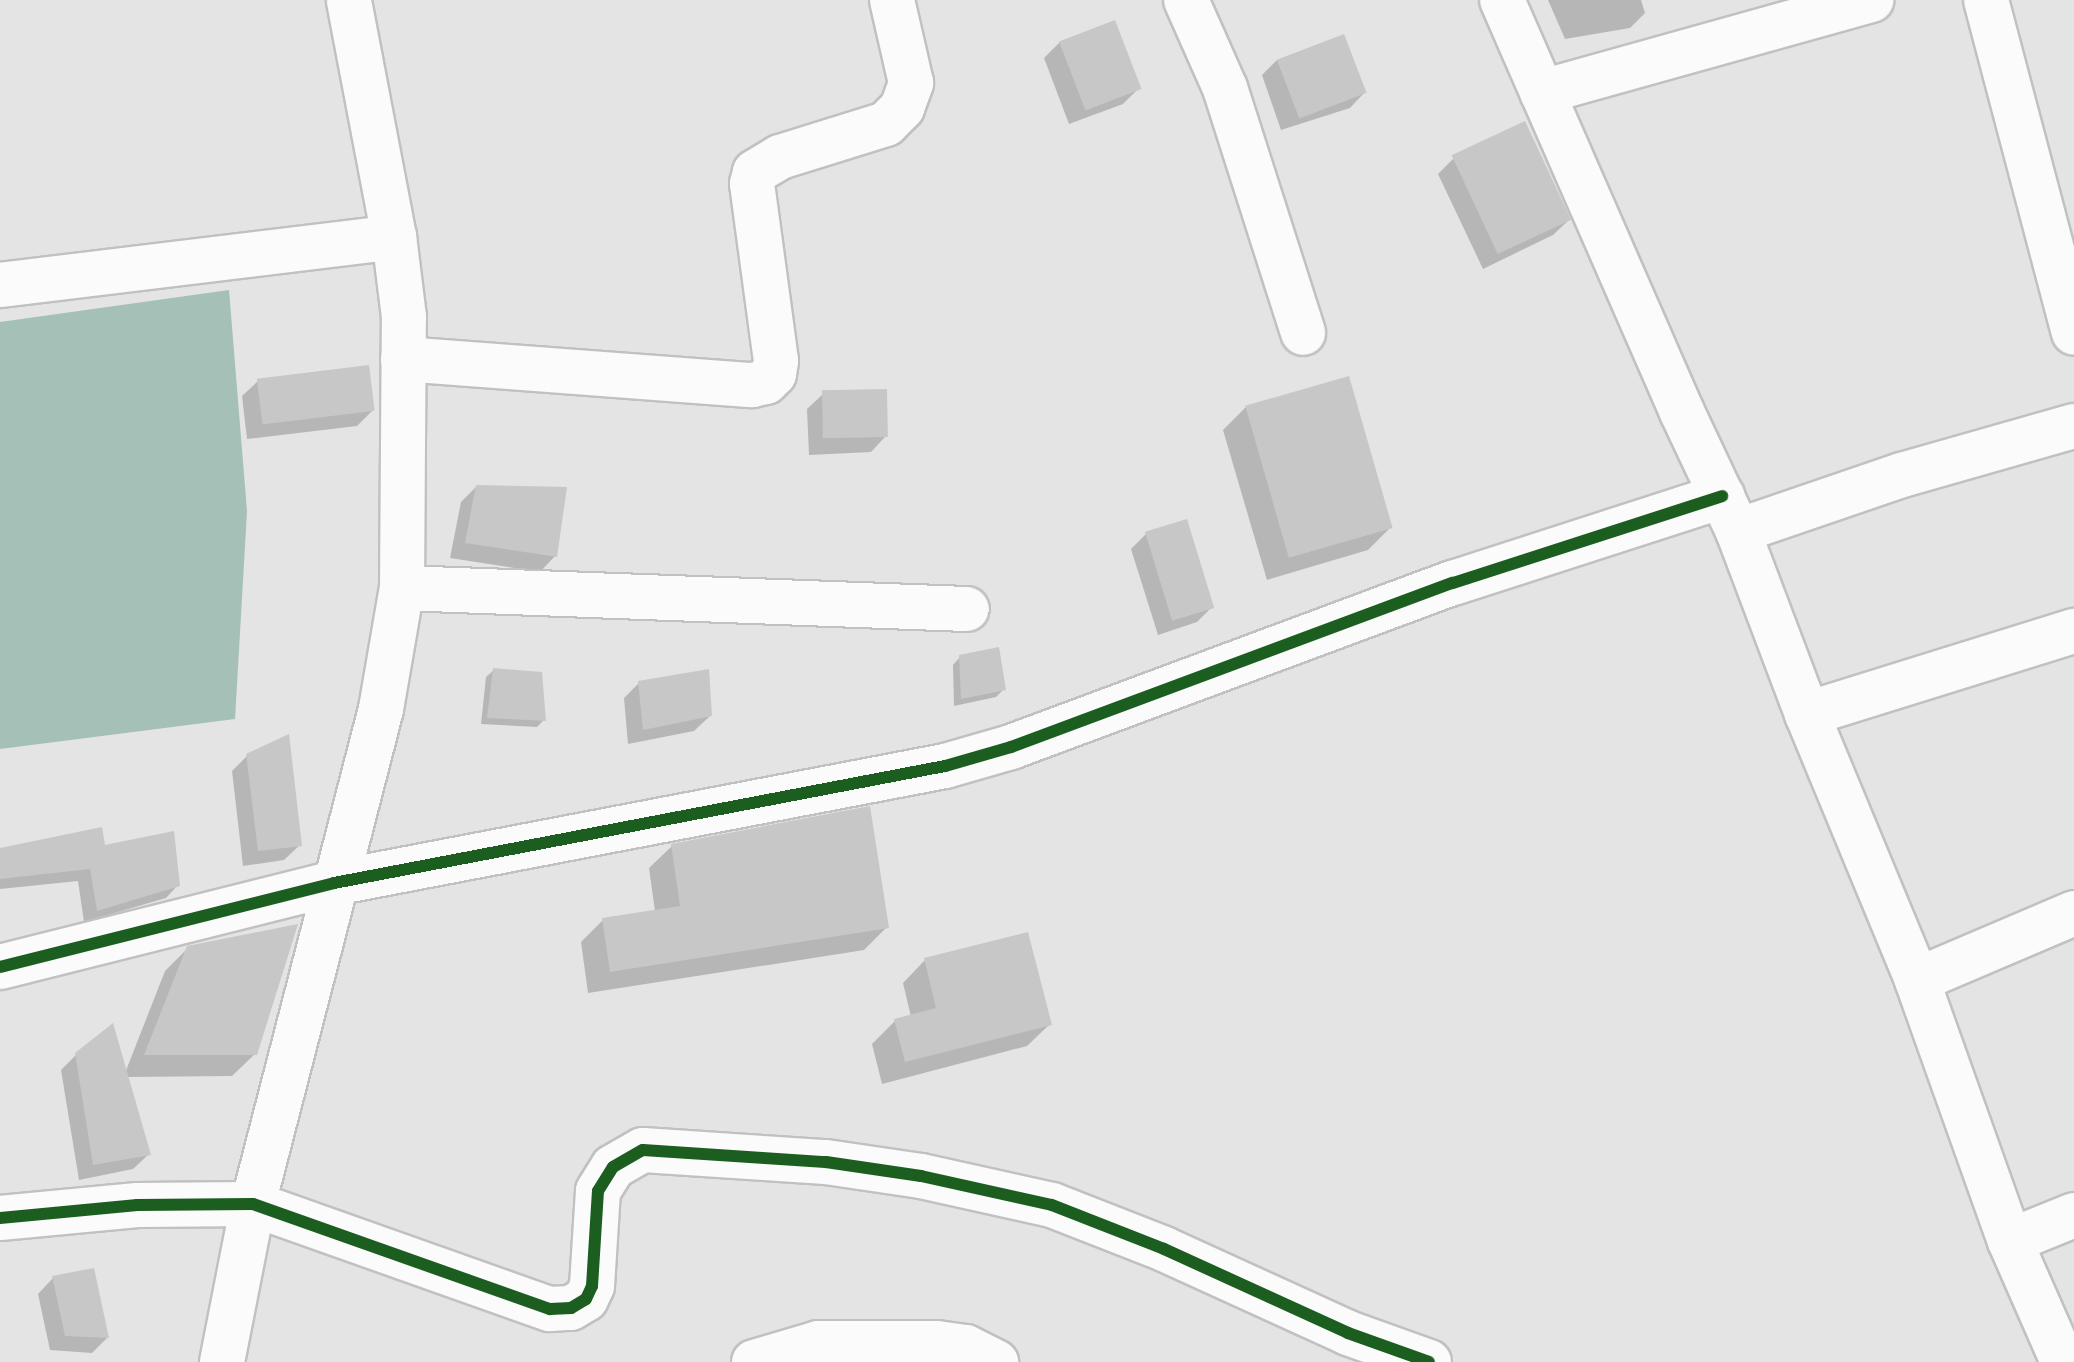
<!DOCTYPE html>
<html>
<head>
<meta charset="utf-8">
<style>
  body { margin:0 }
  #map { position:relative; width:2074px; height:1362px; overflow:hidden; background:#e3e4e3; font-family:"Titillium Web",sans-serif }
  div>[style] { position:absolute }
  [style*='--x'] { left:calc(var(--x)*1px); top:calc(var(--y)*1px); width:calc(var(--w)*1px); rotate:calc(var(--a)*1deg) }
  .water>* { inset:0; background:#a5c0b6 }
  .shadow>* { inset:0; background:#0003 }
  .building>* { inset:0; background:#c6c7c6; transform-origin:0 0 }
  .roads { filter:drop-shadow(2px 0 #c0c1c0) drop-shadow(-2px 0 #c0c1c0) drop-shadow(0 2px #c0c1c0) drop-shadow(0 -2px #c0c1c0) }
  .minor>* { height:44px; margin:-22px; padding:0 22px; transform-origin:22px; border-radius:22px; background:#fbfbfb }
  .cycleway>* { height:12px; margin:-6px; padding:0 6px; transform-origin:6px; border-radius:6px; background:#1b5e20 }
  span { translate:-50% -50%; white-space:nowrap; text-align:center; line-height:1.15; -webkit-text-stroke:7px #fff; paint-order:stroke }
</style>
</head>
<body>
<div id="map">
  <div class="water">
    <i style="clip-path:polygon(229px 290px,247px 511px,235px 719px,0 749px,0 322px)"></i>
  </div>
  <div class="shadow">
    <i style="clip-path:polygon(1548px 0,1641px 0,1645px 13px,1630px 28px,1565px 39px)"></i>
    <i style="clip-path:polygon(1060px 42px,1138px 89px,1123px 104px,1069px 124px,1044px 58px)"></i>
    <i style="clip-path:polygon(1277px 60px,1365px 92px,1350px 108px,1281px 130px,1262px 75px)"></i>
    <i style="clip-path:polygon(1453px 159px,1569px 220px,1553px 235px,1483px 269px,1438px 174px)"></i>
    <i style="clip-path:polygon(258px 381px,373px 410px,357px 426px,247px 439px,242px 396px)"></i>
    <i style="clip-path:polygon(823px 394px,886px 436px,871px 452px,809px 455px,807px 409px)"></i>
    <i style="clip-path:polygon(1246px 407px,1390px 528px,1368px 550px,1267px 580px,1223px 430px)"></i>
    <i style="clip-path:polygon(476px 487px,555px 556px,540px 572px,450px 558px,461px 502px)"></i>
    <i style="clip-path:polygon(1146px 534px,1212px 607px,1197px 622px,1158px 635px,1131px 549px)"></i>
    <i style="clip-path:polygon(960px 657px,1003px 690px,996px 697px,954px 706px,953px 665px)"></i>
    <i style="clip-path:polygon(494px 670px,544px 720px,537px 727px,481px 724px,486px 677px)"></i>
    <i style="clip-path:polygon(639px 683px,710px 716px,694px 731px,628px 744px,624px 698px)"></i>
    <i style="clip-path:polygon(248px 755px,300px 845px,284px 860px,243px 866px,232px 771px)"></i>
    <i style="clip-path:polygon(672px 846px,887px 927px,864px 950px,588px 993px,581px 942px,603px 920px,655px 911px,649px 868px)"></i>
    <i style="clip-path:polygon(104px 847px,178px 885px,166px 898px,84px 922px,78px 881px,0 889px,0 850px)"></i>
    <i style="clip-path:polygon(188px 948px,255px 1054px,232px 1076px,127px 1077px,149px 1154px,133px 1169px,79px 1180px,61px 1070px,77px 1054px,125px 1073px,165px 971px)"></i>
    <i style="clip-path:polygon(925px 960px,1050px 1024px,1027px 1046px,882px 1084px,872px 1044px,895px 1021px,911px 1017px,903px 983px)"></i>
    <i style="clip-path:polygon(53px 1278px,107px 1338px,92px 1353px,50px 1350px,38px 1294px)"></i>
  </div>
  <div class="building">
    <i style="left:1115px;top:20px;width:74px;height:60px;rotate:69deg"></i>
    <i style="left:1344px;top:34px;width:63px;height:72px;rotate:69deg"></i>
    <i style="left:1525px;top:121px;width:109px;height:81px;rotate:65deg"></i>
    <i style="left:369px;top:365px;width:46px;height:113px;rotate:83deg"></i>
    <i style="left:1349px;top:376px;width:158px;height:108px;rotate:74deg"></i>
    <i style="left:887px;top:389px;width:48px;height:65px;rotate:89deg"></i>
    <i style="clip-path:polygon(476px 485px,567px 487px,557px 557px,465px 543px)"></i>
    <i style="left:1187px;top:519px;width:93px;height:44px;rotate:73deg"></i>
    <i style="clip-path:polygon(999px 647px,1006px 690px,961px 699px,959px 655px)"></i>
    <i style="clip-path:polygon(493px 668px,542px 672px,546px 721px,487px 718px)"></i>
    <i style="clip-path:polygon(709px 669px,712px 716px,643px 730px,638px 681px)"></i>
    <i style="clip-path:polygon(289px 734px,302px 846px,258px 851px,246px 754px)"></i>
    <i style="clip-path:polygon(870px 806px,889px 928px,610px 972px,602px 918px,680px 906px,671px 844px)"></i>
    <i style="clip-path:polygon(102px 827px,105px 845px,174px 831px,180px 886px,97px 911px,90px 869px,0 879px,0 848px)"></i>
    <i style="clip-path:polygon(298px 924px,257px 1055px,144px 1055px,187px 946px)"></i>
    <i style="clip-path:polygon(1028px 932px,1052px 1025px,905px 1062px,894px 1019px,936px 1008px,924px 958px)"></i>
    <i style="clip-path:polygon(113px 1023px,151px 1155px,93px 1165px,75px 1053px)"></i>
    <i style="clip-path:polygon(94px 1268px,109px 1338px,65px 1336px,52px 1276px)"></i>
  </div>
  <div class="roads">
    <div class="minor">
      <i style="--x:1186;--y:0;--w:96;--a:66.1"></i>
      <i style="--x:1225;--y:88;--w:257;--a:72.3"></i>
      <i style="--x:1502;--y:0;--w:450;--a:66.4"></i>
      <i style="--x:1682;--y:412;--w:132;--a:64.8"></i>
      <i style="--x:1738;--y:531;--w:196;--a:69.3"></i>
      <i style="--x:1807;--y:714;--w:288;--a:67.5"></i>
      <i style="--x:1917;--y:980;--w:277;--a:70.4"></i>
      <i style="--x:2010;--y:1241;--w:132;--a:66.3"></i>
      <i style="--x:1986;--y:0;--w:344;--a:75.2"></i>
      <i style="--x:1542;--y:92;--w:342;--a:-15.6"></i>
      <i style="--x:0;--y:285;--w:397;--a:-6.9"></i>
      <i style="--x:403;--y:359;--w:350;--a:4.3"></i>
      <i style="--x:752;--y:385;--w:14;--a:-12"></i>
      <i style="--x:766;--y:382;--w:11;--a:-45"></i>
      <i style="--x:774;--y:374;--w:13;--a:-81"></i>
      <i style="--x:776;--y:361;--w:179;--a:-97.7"></i>
      <i style="--x:752;--y:184;--w:12;--a:-76"></i>
      <i style="--x:755;--y:172;--w:29;--a:-31"></i>
      <i style="--x:780;--y:157;--w:111;--a:-17.3"></i>
      <i style="--x:886;--y:124;--w:23;--a:-45"></i>
      <i style="--x:902;--y:108;--w:27;--a:-70"></i>
      <i style="--x:911;--y:83;--w:85;--a:-102.9"></i>
      <i style="--x:1738;--y:531;--w:173;--a:-18.9"></i>
      <i style="--x:1902;--y:475;--w:179;--a:-15.9"></i>
      <i style="--x:402;--y:588;--w:565;--a:2.13"></i>
      <i style="--x:1807;--y:714;--w:280;--a:-17.3"></i>
      <i style="--x:0;--y:967;--w:344;--a:-14.1"></i>
      <i style="--x:334;--y:883;--w:622;--a:-10.84"></i>
      <i style="--x:945;--y:766;--w:69;--a:-16.1"></i>
      <i style="--x:1011;--y:747;--w:471;--a:-20.4"></i>
      <i style="--x:1453;--y:583;--w:283;--a:-17.9"></i>
      <i style="--x:1917;--y:980;--w:171;--a:-23.1"></i>
      <i style="--x:0;--y:1218;--w:138;--a:-5.4"></i>
      <i style="--x:137;--y:1205;--w:116;--a:-0.5"></i>
      <i style="--x:253;--y:1204;--w:315;--a:19.5"></i>
      <i style="--x:550;--y:1309;--w:21;--a:-3"></i>
      <i style="--x:571;--y:1308;--w:17;--a:-31"></i>
      <i style="--x:586;--y:1299;--w:14;--a:-65"></i>
      <i style="--x:592;--y:1286;--w:95;--a:-86.4"></i>
      <i style="--x:598;--y:1191;--w:28;--a:-58"></i>
      <i style="--x:613;--y:1167;--w:34;--a:-30"></i>
      <i style="--x:643;--y:1150;--w:183;--a:3.8"></i>
      <i style="--x:826;--y:1162;--w:96;--a:8.4"></i>
      <i style="--x:921;--y:1176;--w:134;--a:12.5"></i>
      <i style="--x:1052;--y:1205;--w:120;--a:21.4"></i>
      <i style="--x:1164;--y:1249;--w:202;--a:24.5"></i>
      <i style="--x:1348;--y:1333;--w:86;--a:19.7"></i>
      <i style="--x:2010;--y:1241;--w:69;--a:-22.1"></i>
      <i style="--x:222;--y:1362;--w:161;--a:-78.9"></i>
      <i style="--x:253;--y:1204;--w:511;--a:-75.5"></i>
      <i style="--x:381;--y:709;--w:123;--a:-80.2"></i>
      <i style="--x:402;--y:588;--w:271;--a:-89.6"></i>
      <i style="--x:404;--y:317;--w:81;--a:-97.1"></i>
      <i style="--x:394;--y:237;--w:241;--a:-100.8"></i>
      <i style="--x:754;--y:1362;--w:67;--a:-16.5"></i>
      <i style="--x:818;--y:1343;--w:119;--a:0"></i>
      <i style="--x:937;--y:1343;--w:29;--a:8"></i>
      <i style="--x:966;--y:1347;--w:34;--a:27"></i>
    </div>
  </div>
  <div class="cycleway">
    <i style="--x:0;--y:967;--w:344;--a:-14.1"></i>
    <i style="--x:334;--y:883;--w:622;--a:-10.84"></i>
    <i style="--x:945;--y:766;--w:69;--a:-16.1"></i>
    <i style="--x:1011;--y:747;--w:471;--a:-20.4"></i>
    <i style="--x:1453;--y:583;--w:283;--a:-17.9"></i>
    <i style="--x:0;--y:1218;--w:138;--a:-5.4"></i>
    <i style="--x:137;--y:1205;--w:116;--a:-0.5"></i>
    <i style="--x:253;--y:1204;--w:315;--a:19.5"></i>
    <i style="--x:550;--y:1309;--w:21;--a:-3"></i>
    <i style="--x:571;--y:1308;--w:17;--a:-31"></i>
    <i style="--x:586;--y:1299;--w:14;--a:-65"></i>
    <i style="--x:592;--y:1286;--w:95;--a:-86.4"></i>
    <i style="--x:598;--y:1191;--w:28;--a:-58"></i>
    <i style="--x:613;--y:1167;--w:34;--a:-30"></i>
    <i style="--x:643;--y:1150;--w:183;--a:3.8"></i>
    <i style="--x:826;--y:1162;--w:96;--a:8.4"></i>
    <i style="--x:921;--y:1176;--w:134;--a:12.5"></i>
    <i style="--x:1052;--y:1205;--w:120;--a:21.4"></i>
    <i style="--x:1164;--y:1249;--w:202;--a:24.5"></i>
    <i style="--x:1348;--y:1333;--w:86;--a:19.7"></i>
  </div>
</div>
</body>
</html>
